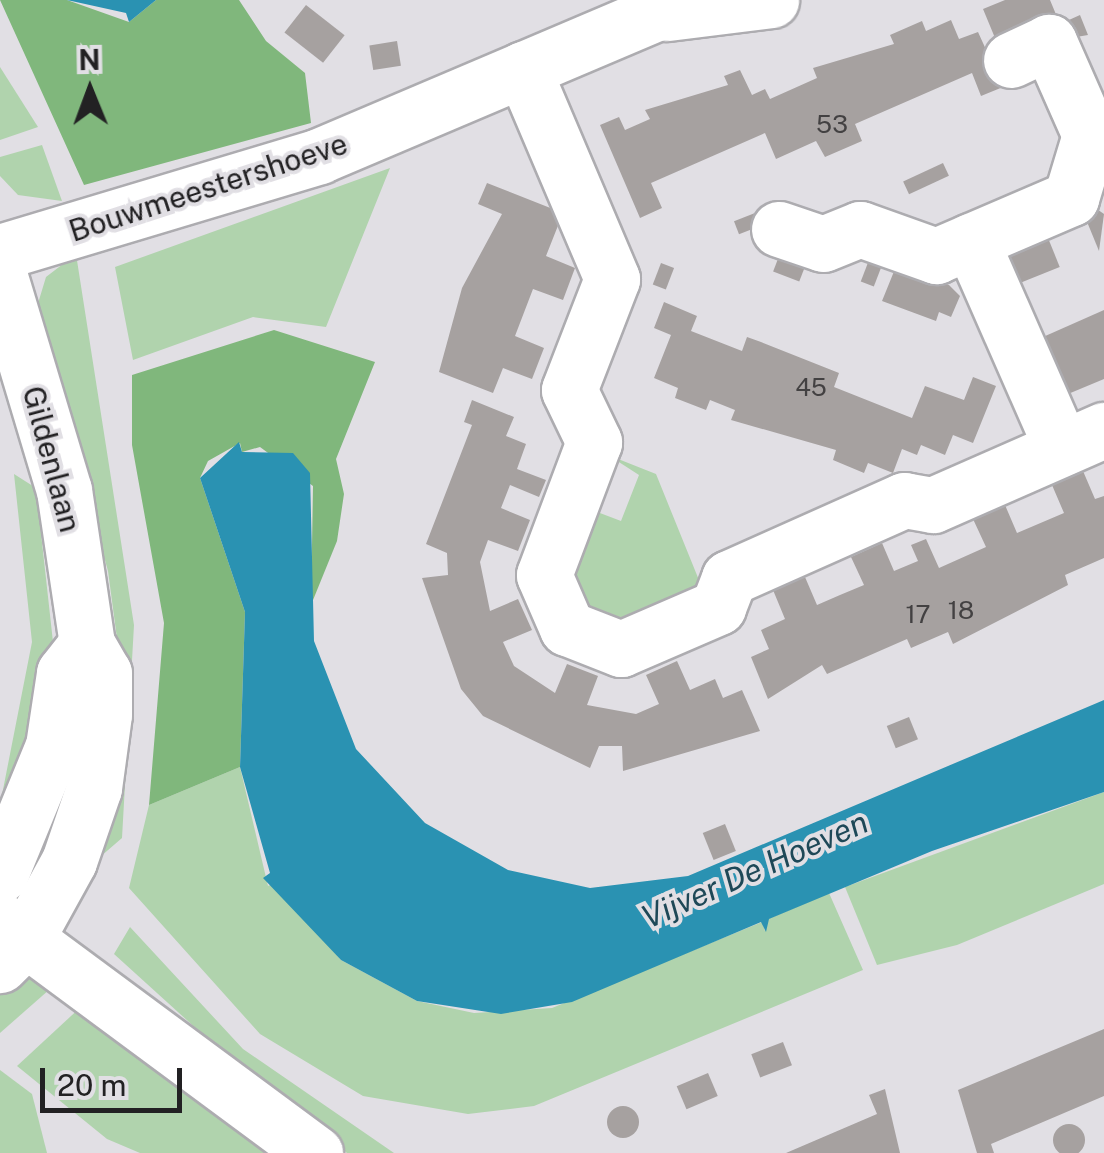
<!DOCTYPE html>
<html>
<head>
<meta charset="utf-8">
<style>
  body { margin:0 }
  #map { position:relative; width:1104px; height:1153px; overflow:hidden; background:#e1dfe4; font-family:"Public Sans",sans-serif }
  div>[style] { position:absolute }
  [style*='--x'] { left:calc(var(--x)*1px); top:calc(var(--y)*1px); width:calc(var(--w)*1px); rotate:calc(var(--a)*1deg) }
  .green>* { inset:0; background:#b0d3ad }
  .forest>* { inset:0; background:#80b77c }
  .water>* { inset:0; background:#2a92b2 }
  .building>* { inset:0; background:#a6a1a0; transform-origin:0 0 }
  .round { border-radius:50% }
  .roads { filter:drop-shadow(2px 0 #adacb0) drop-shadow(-2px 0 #adacb0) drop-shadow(0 2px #adacb0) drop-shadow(0 -2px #adacb0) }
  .minor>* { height:55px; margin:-27.5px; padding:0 27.5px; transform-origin:27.5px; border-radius:27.5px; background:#fff }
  span { translate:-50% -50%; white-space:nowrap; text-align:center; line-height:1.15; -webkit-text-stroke:8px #e1dfe4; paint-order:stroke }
  .number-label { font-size:25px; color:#434142 }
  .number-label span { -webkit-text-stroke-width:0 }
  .street-label { font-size:30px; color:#222123 }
  .water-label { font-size:32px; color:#1e4857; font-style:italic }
  .north { position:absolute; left:40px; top:40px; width:100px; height:100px; -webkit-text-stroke:8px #e1dfe4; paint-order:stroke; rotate:359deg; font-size:28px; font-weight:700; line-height:40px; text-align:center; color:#222123 }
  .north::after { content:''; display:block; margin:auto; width:35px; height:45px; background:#222123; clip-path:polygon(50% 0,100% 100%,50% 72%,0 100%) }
  .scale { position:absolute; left:40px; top:1068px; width:142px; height:45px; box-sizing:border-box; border:5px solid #222123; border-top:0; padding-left:12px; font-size:30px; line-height:35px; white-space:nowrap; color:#222123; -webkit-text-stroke:8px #e1dfe4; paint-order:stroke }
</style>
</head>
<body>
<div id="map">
  <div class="green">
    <i style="clip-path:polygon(0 67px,38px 127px,0 140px)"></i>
    <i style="clip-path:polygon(42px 145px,62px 201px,18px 195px,0 176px,0 157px)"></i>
    <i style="clip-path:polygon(390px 168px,326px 327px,253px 317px,133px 360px,115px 267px)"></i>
    <i style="clip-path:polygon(76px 254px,134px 625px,122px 838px,100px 857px,90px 853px,118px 646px,108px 571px,36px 310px,46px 277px)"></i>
    <i style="clip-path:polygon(608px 455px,656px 474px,705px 595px,621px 631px,579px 615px,562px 574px,592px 510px,621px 521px,639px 475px)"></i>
    <i style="clip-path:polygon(14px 474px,36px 488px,53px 642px,50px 679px,0 805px,32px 642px)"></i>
    <i style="clip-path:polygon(240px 767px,268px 886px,276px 882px,341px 960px,417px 1001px,474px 1013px,552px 1008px,762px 922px,765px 931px,768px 919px,829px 893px,863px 970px,534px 1106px,468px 1114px,363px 1096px,260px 1034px,129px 888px,149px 805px)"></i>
    <i style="clip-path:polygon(1104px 792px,1104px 884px,957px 945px,877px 965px,845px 887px)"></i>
    <i style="clip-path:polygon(130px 927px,243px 1049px,394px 1153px,347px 1153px,211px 1042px,114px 954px)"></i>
    <i style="clip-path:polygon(26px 977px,58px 982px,0 1033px,0 987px)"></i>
    <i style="clip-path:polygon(84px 1004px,280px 1153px,140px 1153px,107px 1139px,17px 1066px)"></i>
    <i style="clip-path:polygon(0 1070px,32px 1094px,47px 1153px,0 1153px)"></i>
  </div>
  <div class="forest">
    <i style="clip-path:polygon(0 0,67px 0,129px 22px,156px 0,239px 0,266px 41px,305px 73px,311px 123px,84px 185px)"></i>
    <i style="clip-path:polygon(274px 330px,375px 362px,336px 459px,344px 494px,337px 541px,311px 605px,313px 486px,260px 447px,242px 452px,240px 443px,208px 461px,200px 478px,245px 612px,240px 767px,149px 805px,164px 623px,132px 445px,132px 375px)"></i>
  </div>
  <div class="water">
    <i style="clip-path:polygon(67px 0,156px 0,129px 22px,126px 13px)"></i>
    <i style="clip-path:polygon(239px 442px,242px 452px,293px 453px,310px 473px,314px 641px,356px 749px,425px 823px,508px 870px,590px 888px,688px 876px,1104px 700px,1104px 792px,932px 851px,769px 919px,766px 932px,761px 922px,572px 1002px,501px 1014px,417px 1001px,341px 960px,263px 878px,270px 873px,240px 767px,245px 612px,200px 478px)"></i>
  </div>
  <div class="building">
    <i style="clip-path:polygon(1005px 0,1050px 0,1060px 24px,1080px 15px,1088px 35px,1000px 50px,983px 9px)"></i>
    <i style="left:306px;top:5px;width:49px;height:35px;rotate:38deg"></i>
    <i style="clip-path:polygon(951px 20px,959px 39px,978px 32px,1003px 87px,981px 96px,972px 73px,855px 124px,862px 141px,825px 157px,816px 141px,776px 159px,765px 133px,651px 183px,662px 208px,640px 218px,600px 125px,619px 117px,625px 130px,650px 119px,645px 110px,728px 85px,724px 76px,740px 70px,752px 95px,765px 89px,770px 99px,817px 78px,813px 68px,894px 44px,890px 35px,922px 21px,926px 31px)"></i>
    <i style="left:397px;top:41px;width:25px;height:28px;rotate:81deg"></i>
    <i style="left:943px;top:163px;width:14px;height:44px;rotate:65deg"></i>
    <i style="clip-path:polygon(487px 183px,563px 213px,546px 256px,575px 268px,563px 300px,533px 289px,515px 336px,544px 348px,532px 379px,503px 368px,493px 393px,439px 372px,462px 288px,502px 214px,478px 204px)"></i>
    <i style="left:776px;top:205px;width:14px;height:45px;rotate:69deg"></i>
    <i style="clip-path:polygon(1094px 207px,1104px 214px,1099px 251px,1083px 212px)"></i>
    <i style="left:1044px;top:228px;width:42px;height:45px;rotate:68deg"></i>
    <i style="left:781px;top:251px;width:28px;height:22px;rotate:21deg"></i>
    <i style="left:869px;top:260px;width:14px;height:23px;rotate:21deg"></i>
    <i style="left:661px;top:263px;width:14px;height:23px;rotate:21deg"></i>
    <i style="clip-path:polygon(897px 264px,949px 285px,960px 296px,951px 317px,939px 312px,936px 321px,882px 301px)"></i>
    <i style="clip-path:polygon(664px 302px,697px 316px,691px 331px,742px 351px,747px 337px,761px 342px,839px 373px,834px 387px,912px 418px,925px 386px,964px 400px,973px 377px,996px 386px,973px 443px,953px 435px,945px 455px,921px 445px,917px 455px,902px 449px,893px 473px,868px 463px,864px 473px,833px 460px,836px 450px,731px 420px,735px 410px,710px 400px,706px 410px,675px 398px,678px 388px,654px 378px,671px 335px,654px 328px)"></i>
    <i style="clip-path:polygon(1104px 310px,1104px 379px,1068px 394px,1043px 337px)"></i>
    <i style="clip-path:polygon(472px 400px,514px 417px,506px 436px,526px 444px,517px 469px,546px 480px,539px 497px,510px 485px,501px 508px,530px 520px,518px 551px,488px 540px,480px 562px,490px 611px,518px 599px,532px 630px,503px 642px,514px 666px,555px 693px,567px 664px,598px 676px,587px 705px,636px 714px,659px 704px,646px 675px,677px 661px,690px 690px,715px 679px,723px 698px,742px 690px,760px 731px,623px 771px,622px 746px,599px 746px,590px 768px,483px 716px,461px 689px,422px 578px,448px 575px,447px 553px,426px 544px,472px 425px,464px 422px)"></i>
    <i style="clip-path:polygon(1083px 471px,1095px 499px,1104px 496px,1104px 558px,1065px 575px,1068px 585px,953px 644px,948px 632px,911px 648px,907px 639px,827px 674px,822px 665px,768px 699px,751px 657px,769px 649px,761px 630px,785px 619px,773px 590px,805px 577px,817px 605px,840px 595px,864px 585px,851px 557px,882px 543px,894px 571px,918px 561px,911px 545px,926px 539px,939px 568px,986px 547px,973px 519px,1005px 505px,1017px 533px,1064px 513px,1052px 485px)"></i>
    <i style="left:909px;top:717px;width:24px;height:24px;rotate:68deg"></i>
    <i style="left:725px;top:824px;width:29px;height:24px;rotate:68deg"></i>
    <i style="clip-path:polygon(1104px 1029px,1104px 1096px,991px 1144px,994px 1153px,977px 1153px,958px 1090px)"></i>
    <i style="left:783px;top:1042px;width:25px;height:34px;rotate:69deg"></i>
    <i style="left:708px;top:1073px;width:25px;height:34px;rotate:67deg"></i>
    <i style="clip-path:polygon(885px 1089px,900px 1153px,786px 1153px,877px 1114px,869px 1095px)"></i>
    <i class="round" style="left:607px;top:1106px;width:32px;height:32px"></i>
    <i class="round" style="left:1053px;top:1124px;width:32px;height:32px"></i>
  </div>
  <div class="roads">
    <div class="minor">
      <i style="--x:667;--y:13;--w:105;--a:-7.1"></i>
      <i style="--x:523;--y:69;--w:228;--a:67"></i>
      <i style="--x:612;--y:279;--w:119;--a:111.2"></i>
      <i style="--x:569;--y:390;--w:58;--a:64.3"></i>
      <i style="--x:594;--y:442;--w:142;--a:110.6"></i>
      <i style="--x:544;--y:575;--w:58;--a:66.5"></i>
      <i style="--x:567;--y:628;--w:58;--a:21.3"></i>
      <i style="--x:621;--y:649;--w:106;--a:-23.4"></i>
      <i style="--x:718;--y:607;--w:31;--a:-69"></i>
      <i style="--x:729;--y:578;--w:192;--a:-24"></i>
      <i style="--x:904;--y:500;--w:29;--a:10"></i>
      <i style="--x:933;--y:505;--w:187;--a:-23.7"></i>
      <i style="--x:779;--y:229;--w:46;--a:18.8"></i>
      <i style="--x:823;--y:244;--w:40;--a:-22"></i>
      <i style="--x:860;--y:229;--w:81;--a:19.6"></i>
      <i style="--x:936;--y:256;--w:147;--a:-23.2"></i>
      <i style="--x:1071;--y:198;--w:66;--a:-73.2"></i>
      <i style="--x:1090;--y:135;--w:102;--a:-113.8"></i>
      <i style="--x:1049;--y:42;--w:42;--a:154.7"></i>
      <i style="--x:971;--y:241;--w:226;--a:66.3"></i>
      <i style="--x:0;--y:252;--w:333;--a:-16.7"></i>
      <i style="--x:319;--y:156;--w:399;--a:-23"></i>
      <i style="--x:0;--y:277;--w:222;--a:73.3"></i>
      <i style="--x:64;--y:490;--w:156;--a:81.5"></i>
      <i style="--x:87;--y:644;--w:34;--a:60"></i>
      <i style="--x:104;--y:673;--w:41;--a:90"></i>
      <i style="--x:104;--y:714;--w:75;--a:97.7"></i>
      <i style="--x:94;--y:788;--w:77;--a:108.9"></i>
      <i style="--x:69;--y:861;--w:89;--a:118.9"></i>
      <i style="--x:26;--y:939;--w:37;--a:135"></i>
      <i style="--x:0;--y:875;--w:139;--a:-67.7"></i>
      <i style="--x:53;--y:746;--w:74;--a:-81.4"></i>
      <i style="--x:64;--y:673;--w:37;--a:-52"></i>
      <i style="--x:0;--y:920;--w:392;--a:36.5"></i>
    </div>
  </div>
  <div class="number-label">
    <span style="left:832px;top:124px">53</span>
    <span style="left:811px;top:387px">45</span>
    <span style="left:961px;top:610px">18</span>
    <span style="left:918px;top:614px">17</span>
  </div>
  <div class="street-label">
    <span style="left:208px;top:187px;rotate:-18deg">Bouwmeestershoeve</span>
    <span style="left:52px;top:459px;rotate:75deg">Gildenlaan</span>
  </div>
  <div class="water-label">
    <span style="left:755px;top:870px;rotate:-24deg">Vijver De Hoeven</span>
  </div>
  <div class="north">N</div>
  <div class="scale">20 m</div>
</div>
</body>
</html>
